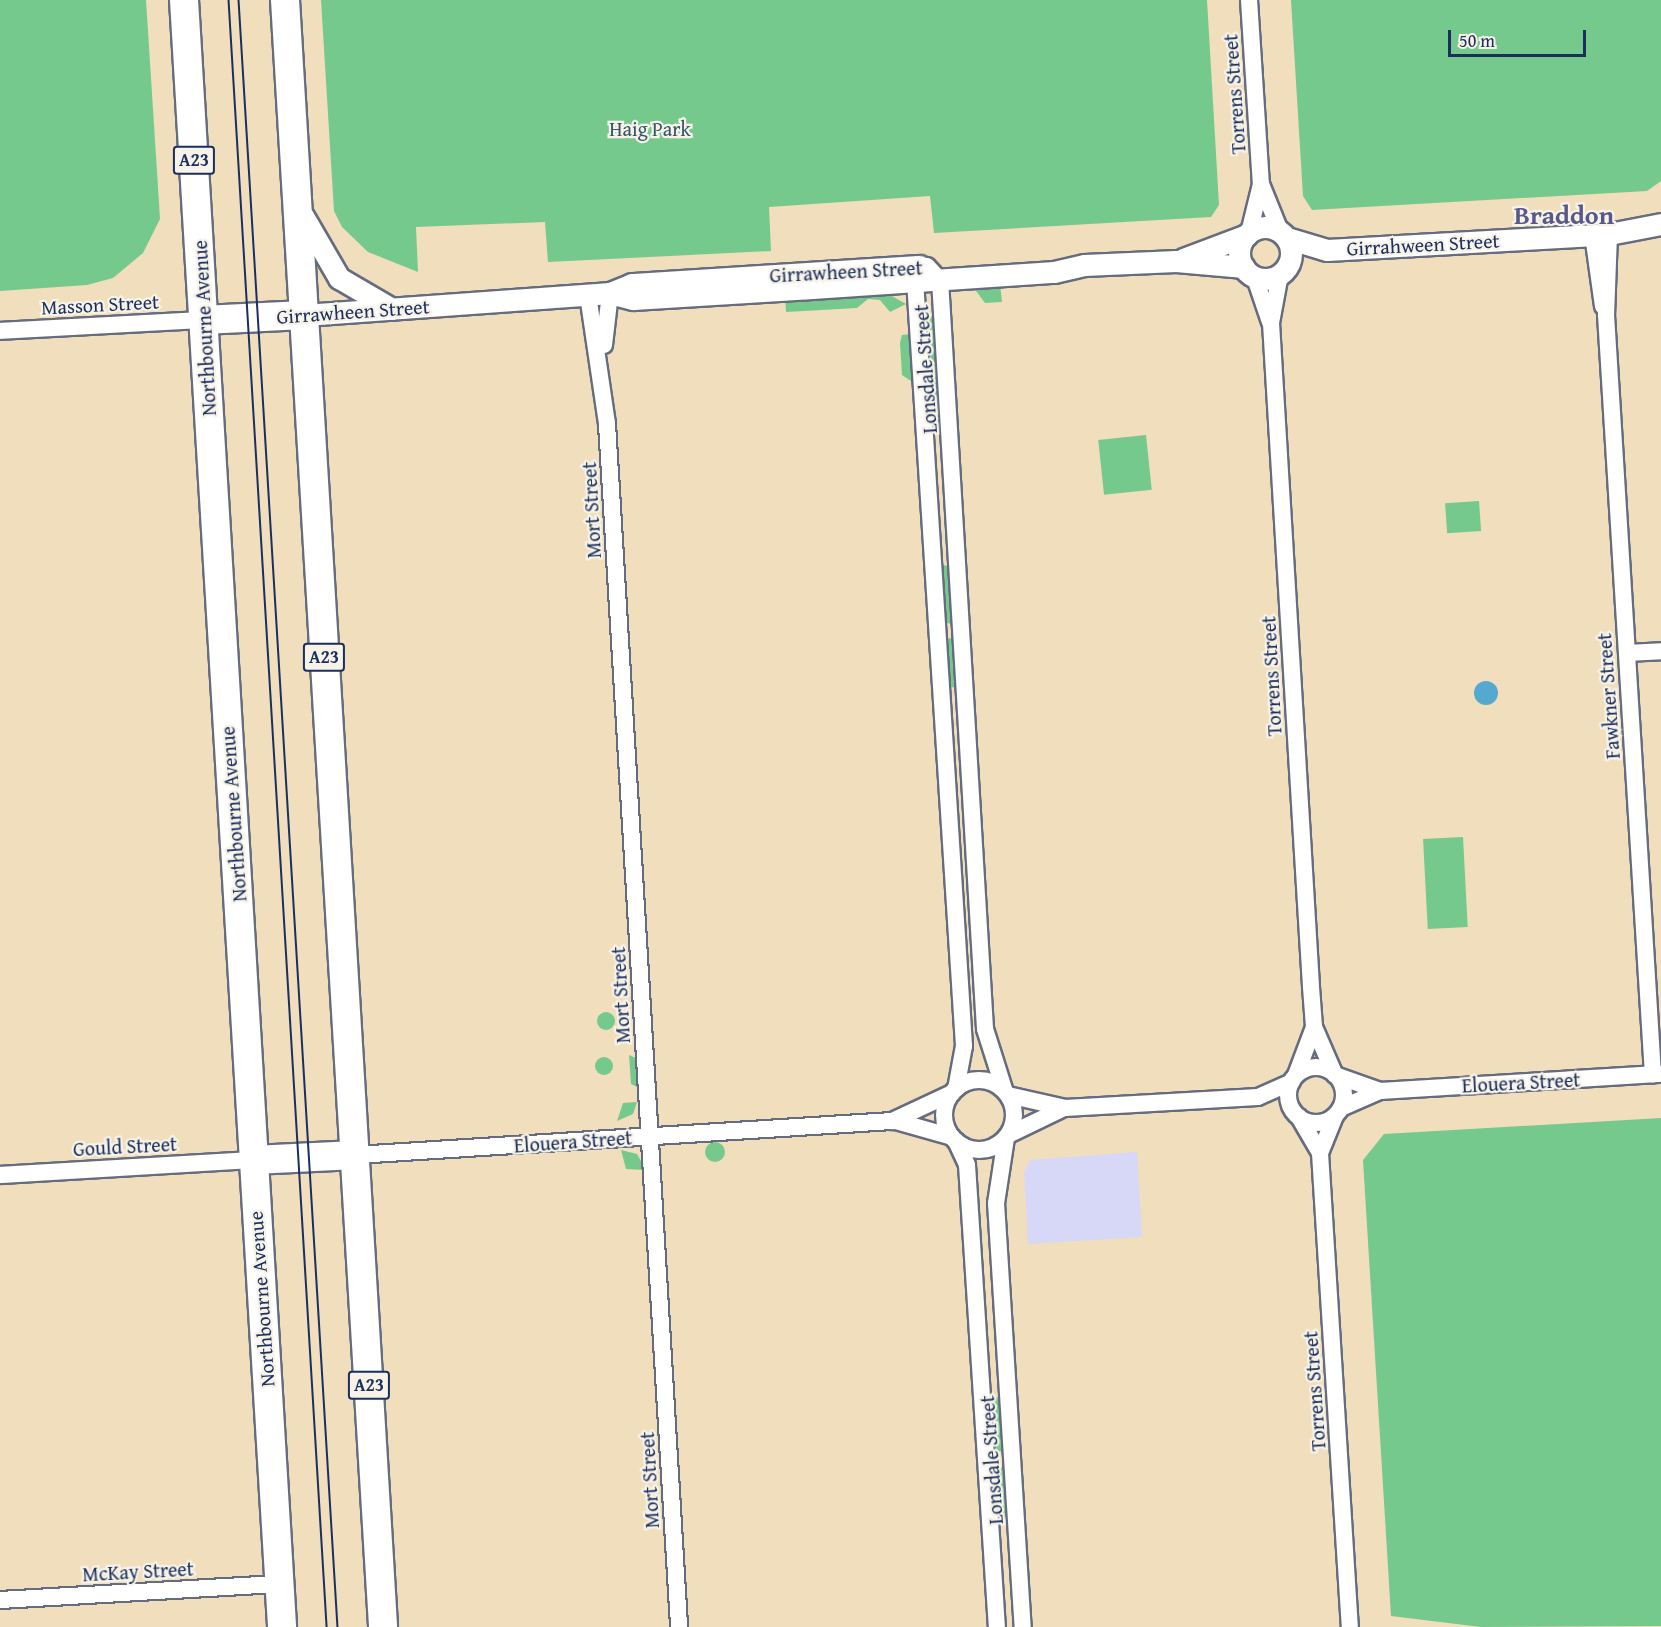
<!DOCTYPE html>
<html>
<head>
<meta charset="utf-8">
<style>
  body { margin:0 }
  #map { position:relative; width:1661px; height:1627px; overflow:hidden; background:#f0debd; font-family:"Gentium Book Plus",serif }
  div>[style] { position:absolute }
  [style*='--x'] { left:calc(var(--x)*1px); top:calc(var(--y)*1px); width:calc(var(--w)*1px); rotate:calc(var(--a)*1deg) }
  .built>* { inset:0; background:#d7d7f8 }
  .green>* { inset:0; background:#76c98c; transform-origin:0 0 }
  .round { border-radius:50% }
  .water>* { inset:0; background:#53a9cf }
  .roads { filter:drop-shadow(2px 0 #666c7f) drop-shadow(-2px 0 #666c7f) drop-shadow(0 2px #666c7f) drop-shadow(0 -2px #666c7f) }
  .minor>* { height:16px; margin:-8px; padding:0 8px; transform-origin:8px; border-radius:8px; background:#fff }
  .minor>.ring { margin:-8px; padding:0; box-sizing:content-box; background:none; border:16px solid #fff; border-radius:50% }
  .tertiary>* { height:21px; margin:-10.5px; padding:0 10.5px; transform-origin:10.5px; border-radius:10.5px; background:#fff }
  .tertiary>.ring { margin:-10.5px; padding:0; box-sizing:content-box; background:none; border:21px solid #fff; border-radius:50% }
  .trunk>* { height:28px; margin:-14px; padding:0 14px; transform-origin:14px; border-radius:14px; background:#fff }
  .tram>* { height:1.5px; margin:-0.75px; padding:0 0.75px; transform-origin:0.75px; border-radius:0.75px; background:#1b2f5e }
  span { translate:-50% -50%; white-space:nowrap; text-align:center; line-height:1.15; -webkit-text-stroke:4.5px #f7f3e8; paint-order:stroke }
  .shield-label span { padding:2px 4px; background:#f7f3e8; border:2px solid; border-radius:4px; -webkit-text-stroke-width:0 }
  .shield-label { font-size:18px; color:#1b2f5e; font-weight:700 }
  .street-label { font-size:20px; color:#1b2f5e }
  .park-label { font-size:20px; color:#32566a }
  .district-label { font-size:26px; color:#58598a; font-weight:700 }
  .scale { position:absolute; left:1448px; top:30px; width:138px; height:27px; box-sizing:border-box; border:3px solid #1b2f5e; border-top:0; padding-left:8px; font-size:18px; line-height:21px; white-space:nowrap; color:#1b2f5e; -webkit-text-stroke:4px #f7f3e8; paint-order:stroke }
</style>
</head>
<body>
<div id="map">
  <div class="built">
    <i style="clip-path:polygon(1137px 1152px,1142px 1237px,1028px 1244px,1024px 1172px,1030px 1160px)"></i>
  </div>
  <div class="green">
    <i style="clip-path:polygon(0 0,146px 0,160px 219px,143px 253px,113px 278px,87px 285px,0 291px)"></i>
    <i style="clip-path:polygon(321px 0,1207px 0,1219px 205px,1211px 217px,934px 233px,930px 196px,769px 207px,771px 251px,548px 262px,545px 222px,416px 227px,418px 272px,368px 252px,342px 227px,334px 211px)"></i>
    <i style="clip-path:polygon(1291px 0,1661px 0,1661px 181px,1647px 191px,1312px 210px,1303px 196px)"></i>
    <i style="clip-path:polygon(971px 284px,1000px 284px,1002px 302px,985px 303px)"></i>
    <i style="clip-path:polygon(856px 289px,892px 296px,906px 304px,890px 312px,880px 300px,868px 299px,857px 308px,786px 312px,785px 296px)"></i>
    <i style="left:937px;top:316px;width:88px;height:13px;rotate:87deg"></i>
    <i style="clip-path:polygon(912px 334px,916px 381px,911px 381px,902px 375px,900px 343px,902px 335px)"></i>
    <i style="left:1146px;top:435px;width:55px;height:48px;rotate:84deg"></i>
    <i style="left:1479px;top:501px;width:30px;height:34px;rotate:86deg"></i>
    <i style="left:954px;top:565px;width:58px;height:15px;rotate:87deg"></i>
    <i style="left:959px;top:638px;width:49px;height:16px;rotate:88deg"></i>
    <i style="left:1463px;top:837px;width:90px;height:40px;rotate:87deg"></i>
    <i class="round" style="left:597px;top:1012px;width:18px;height:18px"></i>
    <i style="clip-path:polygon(629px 1055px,638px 1059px,639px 1088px,631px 1084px)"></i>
    <i class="round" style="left:595px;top:1057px;width:18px;height:18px"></i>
    <i style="clip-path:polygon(637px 1102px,633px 1114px,617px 1121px,623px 1103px)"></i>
    <i style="clip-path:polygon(1661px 1118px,1661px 1626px,1481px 1627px,1391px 1616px,1363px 1160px,1384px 1134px)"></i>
    <i class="round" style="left:705px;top:1142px;width:20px;height:20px"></i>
    <i style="clip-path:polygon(621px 1150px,637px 1154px,646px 1170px,626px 1169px)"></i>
    <i style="left:1003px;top:1397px;width:54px;height:13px;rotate:87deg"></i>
    <i style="left:1008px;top:1467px;width:50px;height:16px;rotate:88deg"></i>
  </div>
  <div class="water">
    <i class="round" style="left:1474px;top:681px;width:24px;height:24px"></i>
  </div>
  <div class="roads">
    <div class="minor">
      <i style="--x:1249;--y:0;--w:184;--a:86.3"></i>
      <i style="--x:1261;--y:184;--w:51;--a:68"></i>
      <i style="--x:1249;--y:233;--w:50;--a:-76.2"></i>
      <i style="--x:1609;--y:234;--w:81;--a:92.1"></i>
      <i style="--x:1606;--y:315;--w:761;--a:86.46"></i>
      <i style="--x:1593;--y:235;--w:72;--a:82"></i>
      <i style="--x:1280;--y:274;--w:50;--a:100.4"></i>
      <i style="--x:1271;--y:323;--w:665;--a:86.55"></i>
      <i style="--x:1311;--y:987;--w:40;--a:85.7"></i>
      <i style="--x:1314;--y:1027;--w:50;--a:66.5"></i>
      <i style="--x:1254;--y:275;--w:50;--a:71.2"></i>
      <i style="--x:588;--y:295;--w:130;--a:81.6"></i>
      <i style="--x:607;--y:424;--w:1205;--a:86.57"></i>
      <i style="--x:0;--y:331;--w:203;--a:-3.1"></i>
      <i style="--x:604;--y:345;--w:52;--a:-83.4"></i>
      <i style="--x:1627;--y:653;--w:34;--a:-3"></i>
      <i class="ring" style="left:1288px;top:1067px;width:40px;height:40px"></i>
      <i style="--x:1296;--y:1075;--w:51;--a:-69.4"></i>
      <i style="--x:1335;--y:1075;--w:48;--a:19.6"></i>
      <i class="ring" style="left:944px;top:1080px;width:54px;height:54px"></i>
      <i style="--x:956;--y:1089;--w:44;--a:-79.5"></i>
      <i style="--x:964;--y:1046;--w:767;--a:-93.66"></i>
      <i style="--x:915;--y:281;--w:19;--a:-51"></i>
      <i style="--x:927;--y:266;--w:19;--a:47"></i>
      <i style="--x:940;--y:280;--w:750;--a:86.56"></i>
      <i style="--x:985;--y:1029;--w:63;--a:72.4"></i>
      <i style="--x:1008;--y:1095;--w:58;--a:12.8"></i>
      <i style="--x:1065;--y:1108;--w:193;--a:-3.3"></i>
      <i style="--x:1258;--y:1097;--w:37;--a:-24"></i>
      <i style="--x:1341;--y:1108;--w:43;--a:-23.6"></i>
      <i style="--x:1380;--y:1091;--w:282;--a:-3.5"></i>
      <i style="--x:1335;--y:1116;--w:40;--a:112"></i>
      <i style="--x:1320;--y:1153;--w:475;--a:86.4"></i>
      <i style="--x:1299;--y:1117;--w:42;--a:59.7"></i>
      <i style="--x:896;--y:1121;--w:58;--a:15.9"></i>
      <i style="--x:1008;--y:1135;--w:62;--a:-25.7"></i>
      <i style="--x:1006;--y:1138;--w:66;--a:98.7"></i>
      <i style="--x:996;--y:1203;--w:425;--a:86.4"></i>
      <i style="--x:956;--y:1141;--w:26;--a:65"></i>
      <i style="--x:967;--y:1165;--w:463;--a:86.3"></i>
      <i style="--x:356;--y:1155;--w:537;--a:-3.63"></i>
      <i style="--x:892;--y:1121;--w:66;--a:-25"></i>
      <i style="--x:0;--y:1175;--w:253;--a:-3.4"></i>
      <i style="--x:0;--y:1600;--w:279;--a:-3.3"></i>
    </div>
    <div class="tertiary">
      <i style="--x:303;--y:216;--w:72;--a:59.9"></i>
      <i style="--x:339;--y:278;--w:61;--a:30.3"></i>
      <i class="ring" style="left:1239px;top:227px;width:31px;height:31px"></i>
      <i style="--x:1287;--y:238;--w:42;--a:16.7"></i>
      <i style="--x:1327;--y:250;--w:282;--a:-3.2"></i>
      <i style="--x:1609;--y:234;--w:53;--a:-10.9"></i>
      <i style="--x:1183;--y:259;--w:68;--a:-20.6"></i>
      <i style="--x:610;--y:293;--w:24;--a:-22"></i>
      <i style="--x:632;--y:284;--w:288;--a:-3.6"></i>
      <i style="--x:304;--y:315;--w:307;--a:-4.1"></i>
      <i style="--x:610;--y:293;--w:24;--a:15"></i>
      <i style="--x:633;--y:299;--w:179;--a:-3.5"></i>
      <i style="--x:812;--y:288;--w:243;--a:-3.8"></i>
      <i style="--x:1054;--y:272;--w:31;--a:-13"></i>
      <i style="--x:1084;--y:265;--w:92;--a:-2.5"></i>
      <i style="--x:1176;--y:261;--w:68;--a:5"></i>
    </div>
    <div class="trunk">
      <i style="--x:184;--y:0;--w:1630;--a:86.55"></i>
      <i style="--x:285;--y:0;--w:1630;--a:86.55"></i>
      <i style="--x:203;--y:320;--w:101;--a:-2.8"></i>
      <i style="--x:253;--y:1160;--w:103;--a:-2.8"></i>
    </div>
  </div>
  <div class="tram">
    <i style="--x:229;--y:0;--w:1630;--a:86.55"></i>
    <i style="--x:239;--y:0;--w:1630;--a:86.52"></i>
  </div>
  <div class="shield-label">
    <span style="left:194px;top:160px">A23</span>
    <span style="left:324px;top:657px">A23</span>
    <span style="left:369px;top:1385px">A23</span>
  </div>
  <div class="street-label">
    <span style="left:1234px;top:94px;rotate:-94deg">Torrens Street</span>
    <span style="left:1423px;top:244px;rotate:-3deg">Girrahween Street</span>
    <span style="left:846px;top:271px;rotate:-3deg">Girrawheen Street</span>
    <span style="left:100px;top:304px;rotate:-3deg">Masson Street</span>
    <span style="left:353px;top:311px;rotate:-4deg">Girrawheen Street</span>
    <span style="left:204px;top:328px;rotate:-93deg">Northbourne Avenue</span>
    <span style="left:925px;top:369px;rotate:-94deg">Lonsdale Street</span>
    <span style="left:591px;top:510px;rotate:-93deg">Mort Street</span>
    <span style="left:1271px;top:676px;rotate:-93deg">Torrens Street</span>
    <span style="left:1608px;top:696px;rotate:-94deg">Fawkner Street</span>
    <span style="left:233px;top:814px;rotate:-94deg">Northbourne Avenue</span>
    <span style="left:620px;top:995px;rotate:-93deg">Mort Street</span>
    <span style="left:1521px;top:1082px;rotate:-3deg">Elouera Street</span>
    <span style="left:573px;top:1141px;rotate:-4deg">Elouera Street</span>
    <span style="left:125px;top:1146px;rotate:-3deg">Gould Street</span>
    <span style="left:261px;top:1299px;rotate:-94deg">Northbourne Avenue</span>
    <span style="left:1314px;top:1391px;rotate:-94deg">Torrens Street</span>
    <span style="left:991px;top:1460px;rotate:-94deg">Lonsdale Street</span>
    <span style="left:649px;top:1480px;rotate:-93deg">Mort Street</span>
    <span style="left:138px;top:1571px;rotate:-3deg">McKay Street</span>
  </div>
  <div class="park-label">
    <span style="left:650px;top:128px">Haig Park</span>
  </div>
  <div class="district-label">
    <span style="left:1564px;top:215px">Braddon</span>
  </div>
  <div class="scale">50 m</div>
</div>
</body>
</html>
